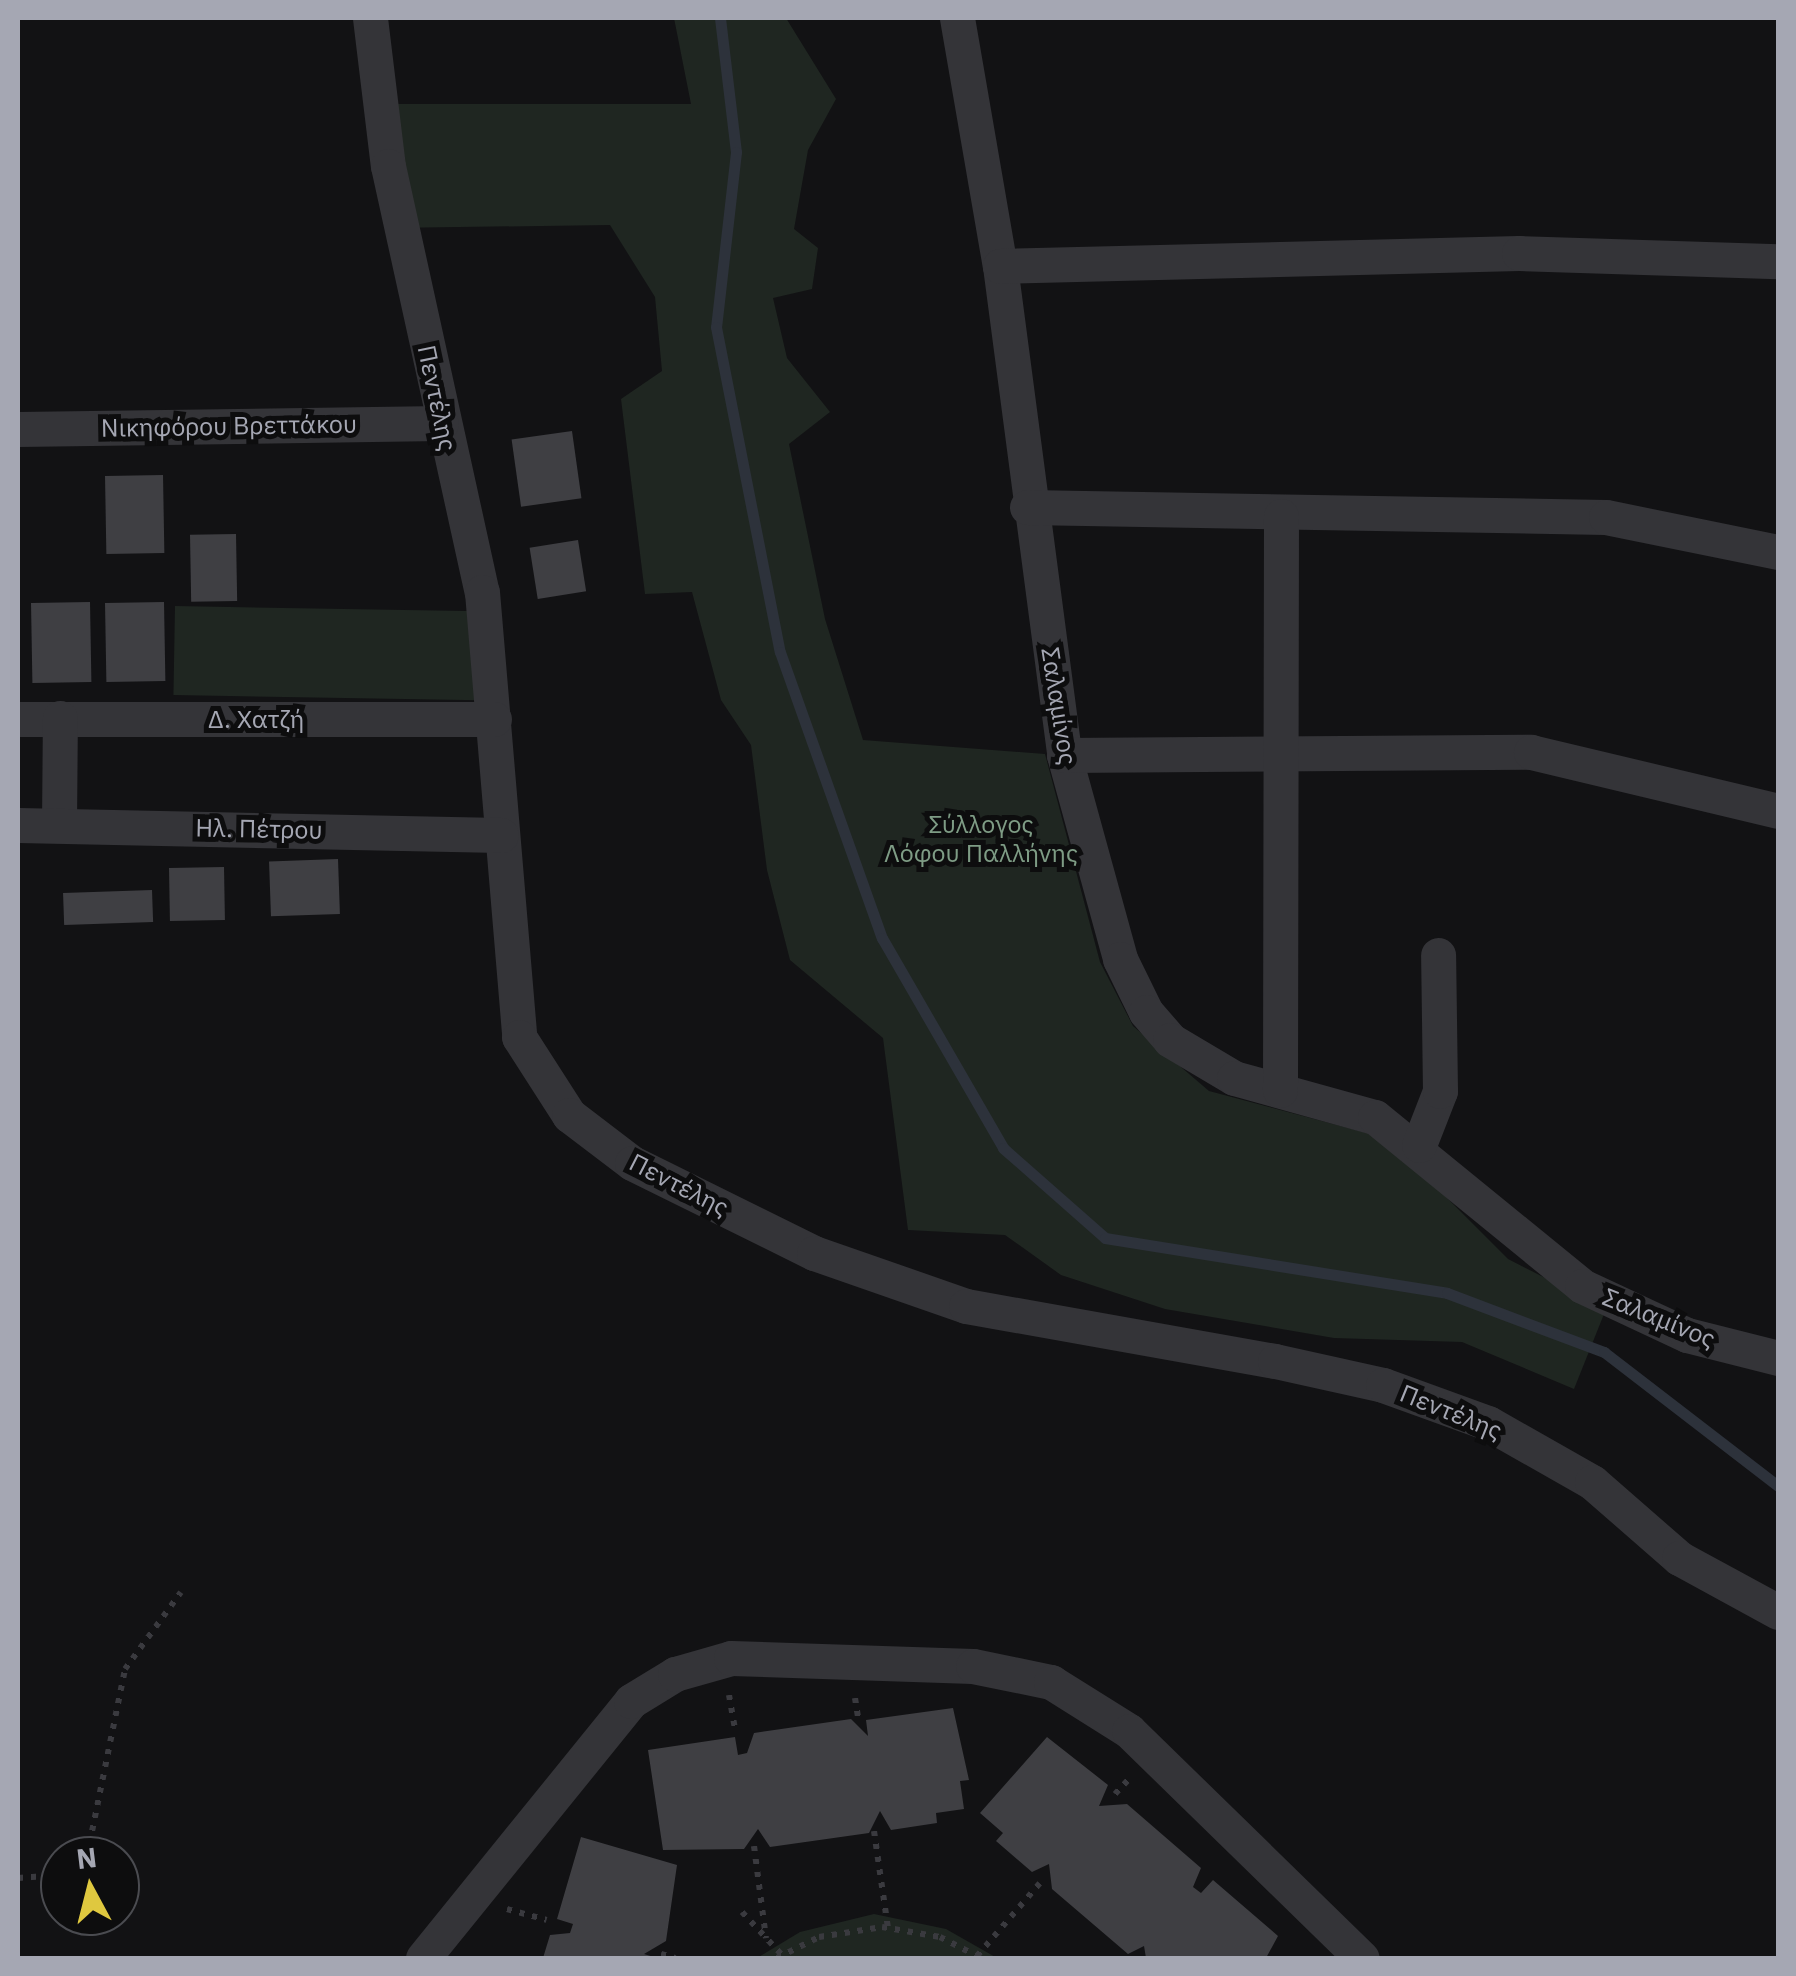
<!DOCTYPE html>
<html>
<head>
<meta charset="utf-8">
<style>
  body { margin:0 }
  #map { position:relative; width:1796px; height:1976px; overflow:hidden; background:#121214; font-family:"IBM Plex Sans",sans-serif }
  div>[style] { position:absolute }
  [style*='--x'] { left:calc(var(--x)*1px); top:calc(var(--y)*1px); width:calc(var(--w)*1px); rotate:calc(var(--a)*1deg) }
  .green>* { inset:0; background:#1f2621; transform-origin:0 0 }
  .stream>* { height:11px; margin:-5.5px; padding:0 5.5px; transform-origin:5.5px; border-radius:5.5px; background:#2d323b }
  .building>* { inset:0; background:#3f3f43; transform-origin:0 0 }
  .path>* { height:6px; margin-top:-3px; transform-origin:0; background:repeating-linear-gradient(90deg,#3a3a3f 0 5px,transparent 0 13px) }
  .street>* { height:35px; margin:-17.5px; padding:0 17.5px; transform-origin:17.5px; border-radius:17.5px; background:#343438 }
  span { translate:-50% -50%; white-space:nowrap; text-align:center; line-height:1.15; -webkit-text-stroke:10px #0d0d0e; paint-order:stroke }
  .street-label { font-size:25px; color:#a5a7b3 }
  .park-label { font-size:25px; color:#7e9c85 }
  .frame { position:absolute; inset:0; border:20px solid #a5a7b3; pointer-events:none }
  .north { position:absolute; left:40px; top:1836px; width:100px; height:100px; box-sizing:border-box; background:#0d0d0e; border:2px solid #4a4b50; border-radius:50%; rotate:353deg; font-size:28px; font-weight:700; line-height:40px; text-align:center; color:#a5a7b3 }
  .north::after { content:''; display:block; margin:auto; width:35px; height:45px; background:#dfc83f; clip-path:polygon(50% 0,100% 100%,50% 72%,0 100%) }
</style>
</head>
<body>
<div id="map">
  <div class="green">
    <i style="clip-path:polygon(674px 18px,786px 18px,836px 99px,808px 150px,794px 229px,818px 248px,812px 289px,773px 298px,787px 358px,830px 412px,789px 444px,825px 619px,863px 740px,1045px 754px,1100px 962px,1133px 1026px,1209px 1091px,1367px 1133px,1413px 1164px,1508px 1259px,1606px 1309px,1574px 1389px,1462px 1342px,1334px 1338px,1165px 1309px,1061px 1275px,1005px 1235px,908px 1230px,883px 1038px,790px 960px,767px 870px,751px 745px,721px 700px,692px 592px,645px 594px,621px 399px,662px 371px,655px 297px,610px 225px,389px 228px,364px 104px,691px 104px)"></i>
    <i style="left:175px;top:606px;width:321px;height:89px;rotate:1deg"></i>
    <i style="clip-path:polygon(874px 1914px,946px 1929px,997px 1958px,757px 1958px,800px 1932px)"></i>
  </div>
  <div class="stream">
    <i style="--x:720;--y:18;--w:135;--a:83.2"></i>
    <i style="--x:736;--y:152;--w:176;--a:96.5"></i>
    <i style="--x:716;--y:327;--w:331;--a:78.9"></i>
    <i style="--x:780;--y:652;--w:304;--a:70.4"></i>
    <i style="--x:882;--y:938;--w:242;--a:60"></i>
    <i style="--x:1003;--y:1148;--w:136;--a:41.4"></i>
    <i style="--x:1105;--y:1238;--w:346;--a:9.1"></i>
    <i style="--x:1447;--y:1293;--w:168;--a:20.6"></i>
    <i style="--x:1604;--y:1352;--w:220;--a:37.6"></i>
  </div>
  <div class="building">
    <i style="left:572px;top:431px;width:68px;height:61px;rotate:82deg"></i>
    <i style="left:163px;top:475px;width:78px;height:58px;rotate:89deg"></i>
    <i style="left:236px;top:534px;width:67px;height:46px;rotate:89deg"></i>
    <i style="left:578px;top:540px;width:52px;height:49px;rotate:81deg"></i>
    <i style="left:90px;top:602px;width:80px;height:59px;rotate:89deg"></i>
    <i style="left:164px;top:602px;width:79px;height:59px;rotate:89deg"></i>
    <i style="left:338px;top:859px;width:55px;height:69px;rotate:88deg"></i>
    <i style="left:224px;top:867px;width:53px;height:55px;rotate:89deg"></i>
    <i style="left:152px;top:890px;width:32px;height:89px;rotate:88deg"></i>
    <i style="clip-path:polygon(953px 1708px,969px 1780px,960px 1781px,964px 1809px,936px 1813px,937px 1823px,891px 1830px,880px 1811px,869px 1833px,770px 1847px,758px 1829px,744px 1849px,663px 1850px,648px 1750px,735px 1737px,738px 1755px,747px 1753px,754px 1733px,851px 1719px,868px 1736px,866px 1720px)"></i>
    <i style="clip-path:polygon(1047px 1737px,1108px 1785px,1099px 1806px,1127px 1804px,1201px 1868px,1193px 1887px,1201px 1893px,1213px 1880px,1278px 1936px,1266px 1958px,1146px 1958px,1144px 1946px,1128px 1954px,1052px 1889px,1049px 1864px,1032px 1872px,996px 1841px,1003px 1833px,980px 1813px)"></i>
    <i style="clip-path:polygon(581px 1837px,677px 1865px,666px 1941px,644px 1954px,657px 1958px,543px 1958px,550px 1935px,570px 1933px,573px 1924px,557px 1919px)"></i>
  </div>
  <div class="path">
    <i style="--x:729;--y:1695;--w:35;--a:80"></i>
    <i style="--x:855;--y:1698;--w:20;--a:81"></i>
    <i style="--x:1115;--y:1794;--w:19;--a:-47"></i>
    <i style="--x:874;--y:1831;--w:98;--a:81.8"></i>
    <i style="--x:754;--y:1846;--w:93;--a:82.6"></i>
    <i style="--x:87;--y:1856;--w:191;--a:-78.5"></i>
    <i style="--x:125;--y:1669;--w:95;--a:-54"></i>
    <i style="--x:18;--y:1878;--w:42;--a:-4.1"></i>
    <i style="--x:507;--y:1909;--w:41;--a:15.4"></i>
    <i style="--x:742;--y:1912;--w:59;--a:47.1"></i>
    <i style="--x:661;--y:1954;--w:15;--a:16"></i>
    <i style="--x:977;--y:1956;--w:96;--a:-49.2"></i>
    <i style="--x:777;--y:1958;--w:47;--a:-26.6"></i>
    <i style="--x:819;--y:1937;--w:64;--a:-9"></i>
    <i style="--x:882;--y:1927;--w:59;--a:9.8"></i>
    <i style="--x:940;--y:1937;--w:46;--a:27.1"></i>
  </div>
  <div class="street">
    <i style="--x:370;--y:18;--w:149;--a:83.1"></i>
    <i style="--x:388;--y:166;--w:436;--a:77.6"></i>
    <i style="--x:482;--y:592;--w:447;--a:85.2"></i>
    <i style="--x:519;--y:1037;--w:93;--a:57.3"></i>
    <i style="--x:569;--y:1115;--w:79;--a:37.3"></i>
    <i style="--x:632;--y:1163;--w:203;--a:26.3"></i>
    <i style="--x:814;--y:1253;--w:161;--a:19.2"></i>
    <i style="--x:966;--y:1306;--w:314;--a:10.1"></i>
    <i style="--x:1275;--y:1361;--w:111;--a:12.5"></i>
    <i style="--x:1383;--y:1385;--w:112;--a:19.9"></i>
    <i style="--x:1488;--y:1423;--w:120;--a:29.6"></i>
    <i style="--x:1592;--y:1482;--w:116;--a:41.1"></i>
    <i style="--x:1679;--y:1558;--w:113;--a:28.6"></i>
    <i style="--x:957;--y:18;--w:252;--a:80.2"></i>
    <i style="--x:1000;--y:266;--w:493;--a:82.5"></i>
    <i style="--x:1064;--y:755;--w:212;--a:74.6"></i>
    <i style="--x:1120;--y:959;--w:59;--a:63.9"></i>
    <i style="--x:1146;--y:1012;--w:37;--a:49"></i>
    <i style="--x:1170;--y:1040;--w:74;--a:30.7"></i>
    <i style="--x:1234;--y:1078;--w:146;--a:15.5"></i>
    <i style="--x:1375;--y:1117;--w:267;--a:39.2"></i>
    <i style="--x:1582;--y:1286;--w:116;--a:25"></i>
    <i style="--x:1687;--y:1335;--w:94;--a:14.2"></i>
    <i style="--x:1000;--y:266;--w:519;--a:-1.43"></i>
    <i style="--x:1519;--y:253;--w:259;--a:1.8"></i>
    <i style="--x:18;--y:429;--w:423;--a:-0.8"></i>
    <i style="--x:1027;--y:507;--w:579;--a:0.99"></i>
    <i style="--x:1606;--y:517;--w:176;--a:11.5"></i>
    <i style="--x:18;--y:719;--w:476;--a:0"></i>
    <i style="--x:1064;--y:755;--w:467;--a:-0.4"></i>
    <i style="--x:1531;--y:752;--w:254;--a:13.4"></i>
    <i style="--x:59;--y:824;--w:106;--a:-89.5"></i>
    <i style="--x:18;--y:825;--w:483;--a:1.2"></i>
    <i style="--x:1280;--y:1090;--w:574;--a:-89.9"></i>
    <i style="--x:1419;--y:1145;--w:58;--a:-68.7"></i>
    <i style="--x:1440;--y:1091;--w:136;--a:-90.8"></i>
    <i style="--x:423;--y:1958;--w:331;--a:-51"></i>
    <i style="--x:631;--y:1701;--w:52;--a:-31.5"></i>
    <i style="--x:675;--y:1674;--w:58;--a:-15.9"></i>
    <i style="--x:731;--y:1658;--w:242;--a:1.9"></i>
    <i style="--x:973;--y:1666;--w:80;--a:11.6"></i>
    <i style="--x:1051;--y:1682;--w:92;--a:32.1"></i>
    <i style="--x:1129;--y:1731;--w:325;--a:44.3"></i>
  </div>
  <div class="street-label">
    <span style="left:437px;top:398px;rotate:78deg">Πεντέλης</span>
    <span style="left:229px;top:426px;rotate:-1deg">Νικηφόρου Βρεττάκου</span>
    <span style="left:1059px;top:706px;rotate:81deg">Σαλαμίνος</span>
    <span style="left:256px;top:719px">Δ. Χατζή</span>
    <span style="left:259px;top:829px;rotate:1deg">Ηλ. Πέτρου</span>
    <span style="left:679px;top:1185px;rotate:27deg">Πεντέλης</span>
    <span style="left:1659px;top:1318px;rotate:22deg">Σαλαμίνος</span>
    <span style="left:1451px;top:1412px;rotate:22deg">Πεντέλης</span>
  </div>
  <div class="park-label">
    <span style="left:981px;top:839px">Σύλλογος<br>Λόφου Παλλήνης</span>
  </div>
  <div class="frame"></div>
  <div class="north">N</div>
</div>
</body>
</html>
